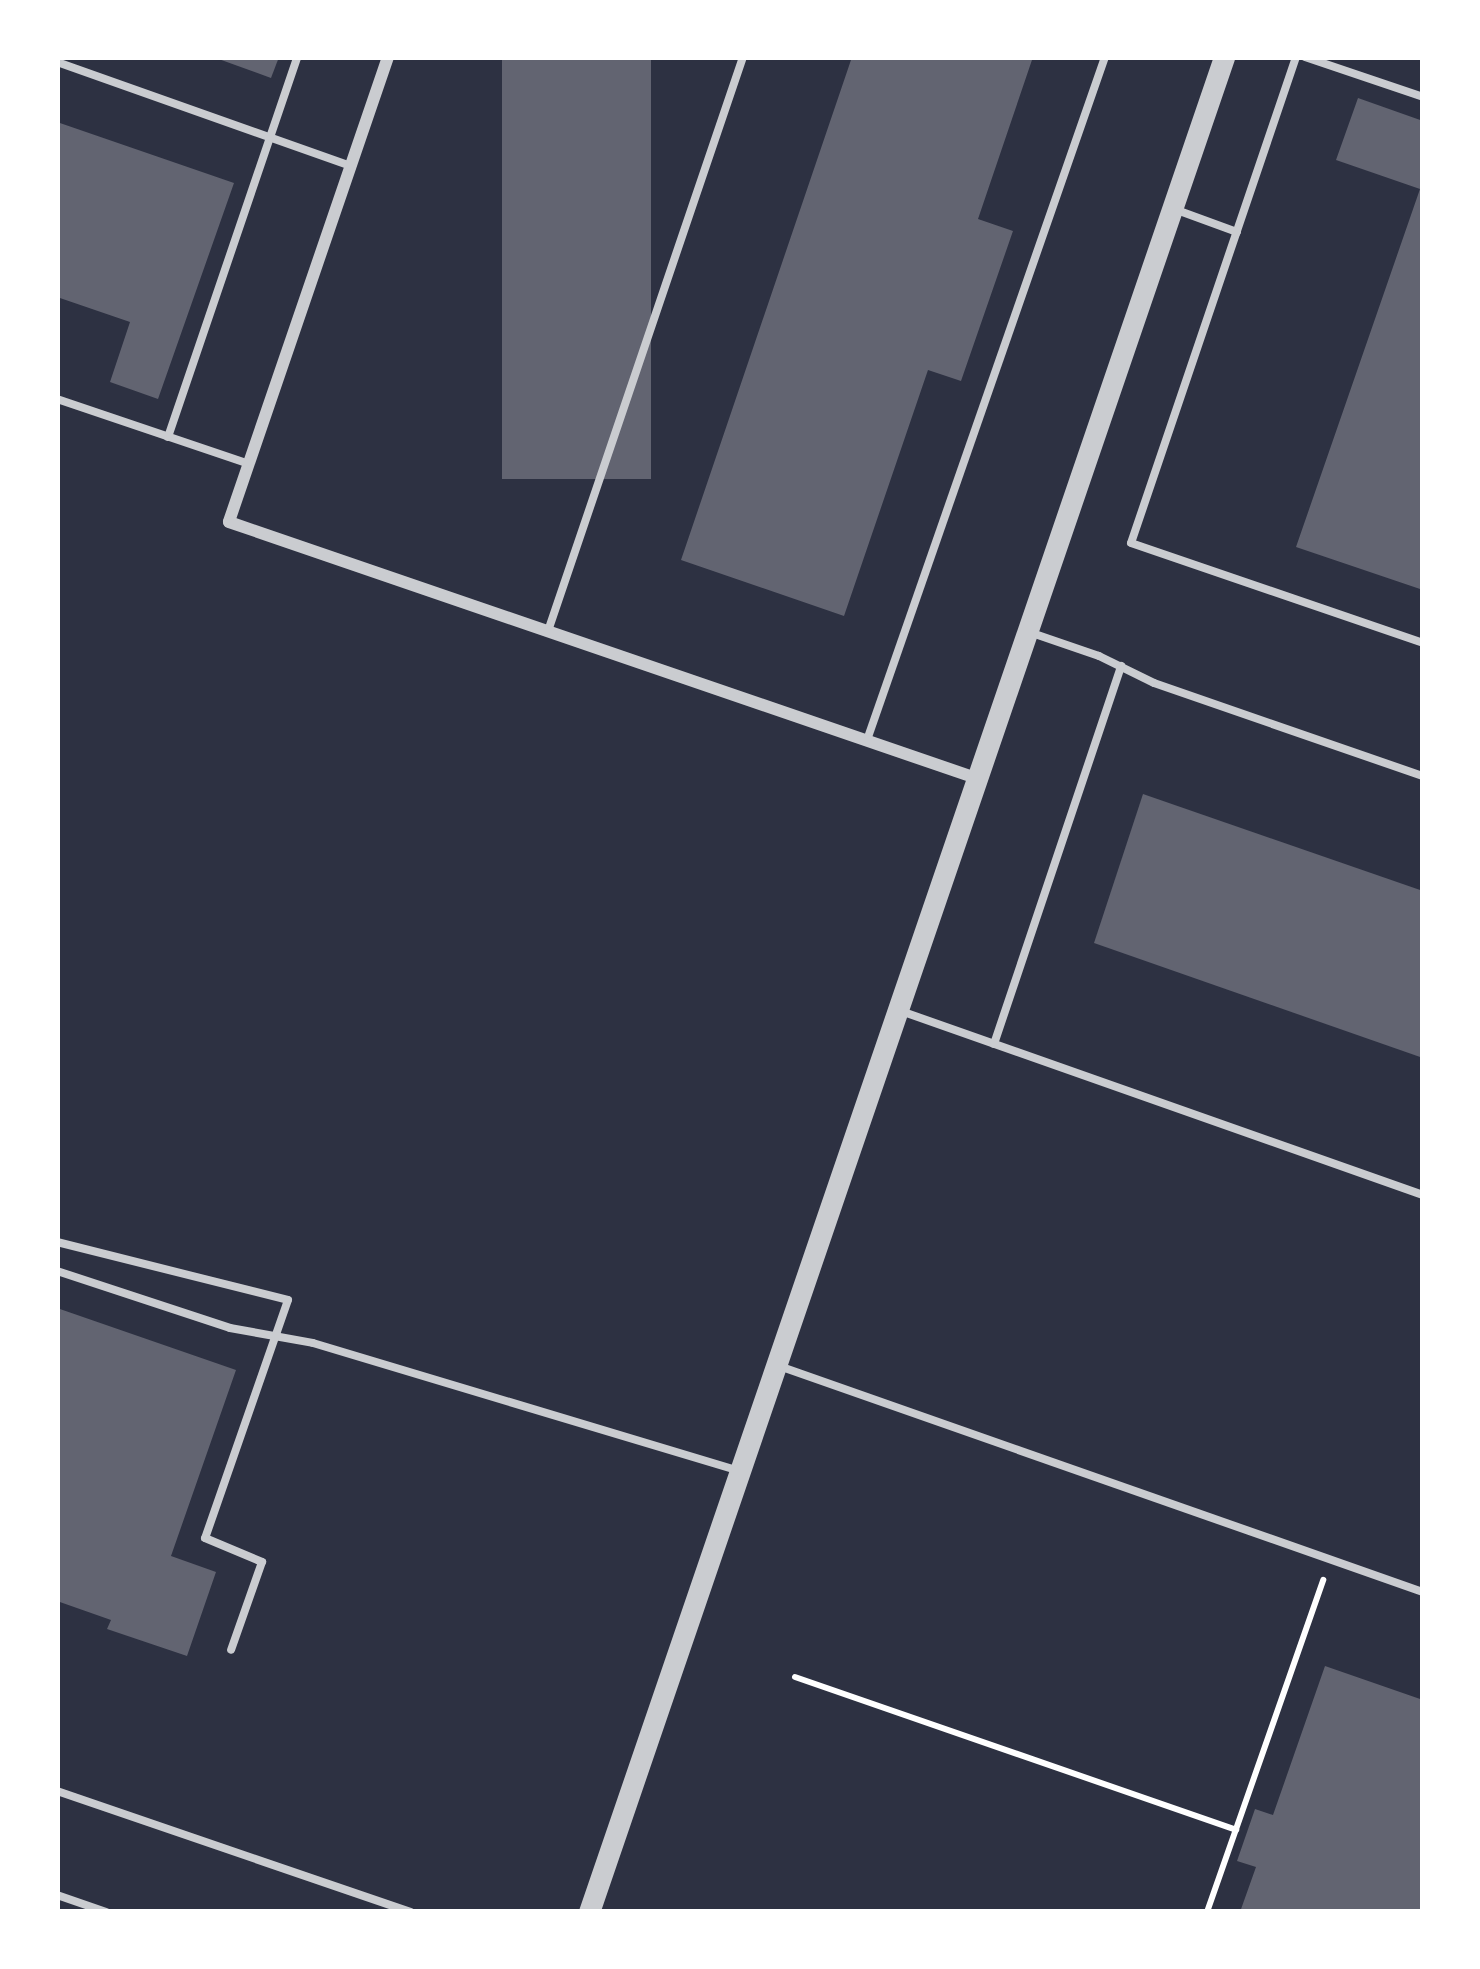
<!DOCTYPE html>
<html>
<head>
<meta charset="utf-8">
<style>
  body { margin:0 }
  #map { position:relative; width:1480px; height:1969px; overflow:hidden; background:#2d3142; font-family:"Nunito Sans",sans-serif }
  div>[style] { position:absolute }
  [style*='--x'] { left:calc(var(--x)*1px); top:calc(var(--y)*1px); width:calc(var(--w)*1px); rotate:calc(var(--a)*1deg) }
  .building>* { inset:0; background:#626471; transform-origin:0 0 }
  .path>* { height:6px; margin:-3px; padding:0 3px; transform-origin:3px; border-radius:3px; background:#fff }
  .service>* { height:8px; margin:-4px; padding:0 4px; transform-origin:4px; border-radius:4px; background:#caccd0 }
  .minor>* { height:12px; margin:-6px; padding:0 6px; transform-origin:6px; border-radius:6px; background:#caccd0 }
  .tertiary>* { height:21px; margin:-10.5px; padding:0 10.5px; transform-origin:10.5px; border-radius:10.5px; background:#caccd0 }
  span { translate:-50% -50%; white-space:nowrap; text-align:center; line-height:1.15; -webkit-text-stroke:9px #fff; paint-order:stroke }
  .frame { position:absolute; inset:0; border:60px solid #fff; pointer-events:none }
</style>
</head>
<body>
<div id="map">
  <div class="building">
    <i style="clip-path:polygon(213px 57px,279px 57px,271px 78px)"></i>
    <i style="left:502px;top:57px;width:149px;height:422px"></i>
    <i style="clip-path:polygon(852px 57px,1033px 57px,978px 219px,1013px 231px,961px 381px,928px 370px,844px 616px,681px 560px)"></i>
    <i style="clip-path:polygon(1358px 98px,1423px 121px,1423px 590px,1296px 547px,1420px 189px,1336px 160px)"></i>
    <i style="clip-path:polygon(57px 122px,234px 183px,158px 399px,110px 382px,130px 322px,57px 297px)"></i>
    <i style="clip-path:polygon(1143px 794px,1423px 891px,1423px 1058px,1094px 943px)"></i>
    <i style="clip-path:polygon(57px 1308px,236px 1370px,171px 1556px,216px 1572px,187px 1656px,107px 1629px,111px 1620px,57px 1601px)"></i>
    <i style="clip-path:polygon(1325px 1666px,1423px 1700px,1423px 1912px,1240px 1912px,1256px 1867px,1237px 1861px,1255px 1809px,1273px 1815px)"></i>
  </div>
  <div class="path">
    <i style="--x:795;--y:1677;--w:467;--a:19.1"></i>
    <i style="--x:1207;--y:1912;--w:352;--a:-70.7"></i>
  </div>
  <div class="service">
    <i style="--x:1296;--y:57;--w:513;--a:108.75"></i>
    <i style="--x:1131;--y:543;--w:309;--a:18.9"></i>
    <i style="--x:1305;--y:57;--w:125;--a:18.7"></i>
    <i style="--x:57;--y:62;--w:311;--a:19.5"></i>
    <i style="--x:1174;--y:209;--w:67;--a:20.1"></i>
    <i style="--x:57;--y:399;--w:203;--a:18.7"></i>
    <i style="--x:168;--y:437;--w:401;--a:-71.2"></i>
    <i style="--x:548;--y:631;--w:606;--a:-71.24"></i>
    <i style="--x:1029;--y:632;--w:74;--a:18.9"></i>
    <i style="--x:1099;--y:656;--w:61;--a:26.1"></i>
    <i style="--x:1154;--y:683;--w:285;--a:19.1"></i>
    <i style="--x:867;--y:740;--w:723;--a:-70.79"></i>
    <i style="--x:898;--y:1010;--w:557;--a:19.41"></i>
    <i style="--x:994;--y:1044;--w:399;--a:-71.4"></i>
    <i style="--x:57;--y:1242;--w:238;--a:14.1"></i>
    <i style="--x:288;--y:1300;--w:252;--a:109.2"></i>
    <i style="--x:205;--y:1538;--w:62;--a:22.8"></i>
    <i style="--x:262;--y:1562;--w:93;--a:109.4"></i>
    <i style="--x:57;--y:1271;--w:182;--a:18.2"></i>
    <i style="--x:230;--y:1328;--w:84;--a:10.2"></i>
    <i style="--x:313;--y:1343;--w:441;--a:16.7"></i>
    <i style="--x:779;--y:1366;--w:683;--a:19.34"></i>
    <i style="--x:57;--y:1791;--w:374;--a:18.9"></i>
    <i style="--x:57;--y:1895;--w:52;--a:19.1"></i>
  </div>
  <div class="minor">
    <i style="--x:388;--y:57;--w:491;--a:108.9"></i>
    <i style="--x:229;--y:522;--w:790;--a:18.92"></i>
  </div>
  <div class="tertiary">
    <i style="--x:589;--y:1912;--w:1961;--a:-71.1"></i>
  </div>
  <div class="frame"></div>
</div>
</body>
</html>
